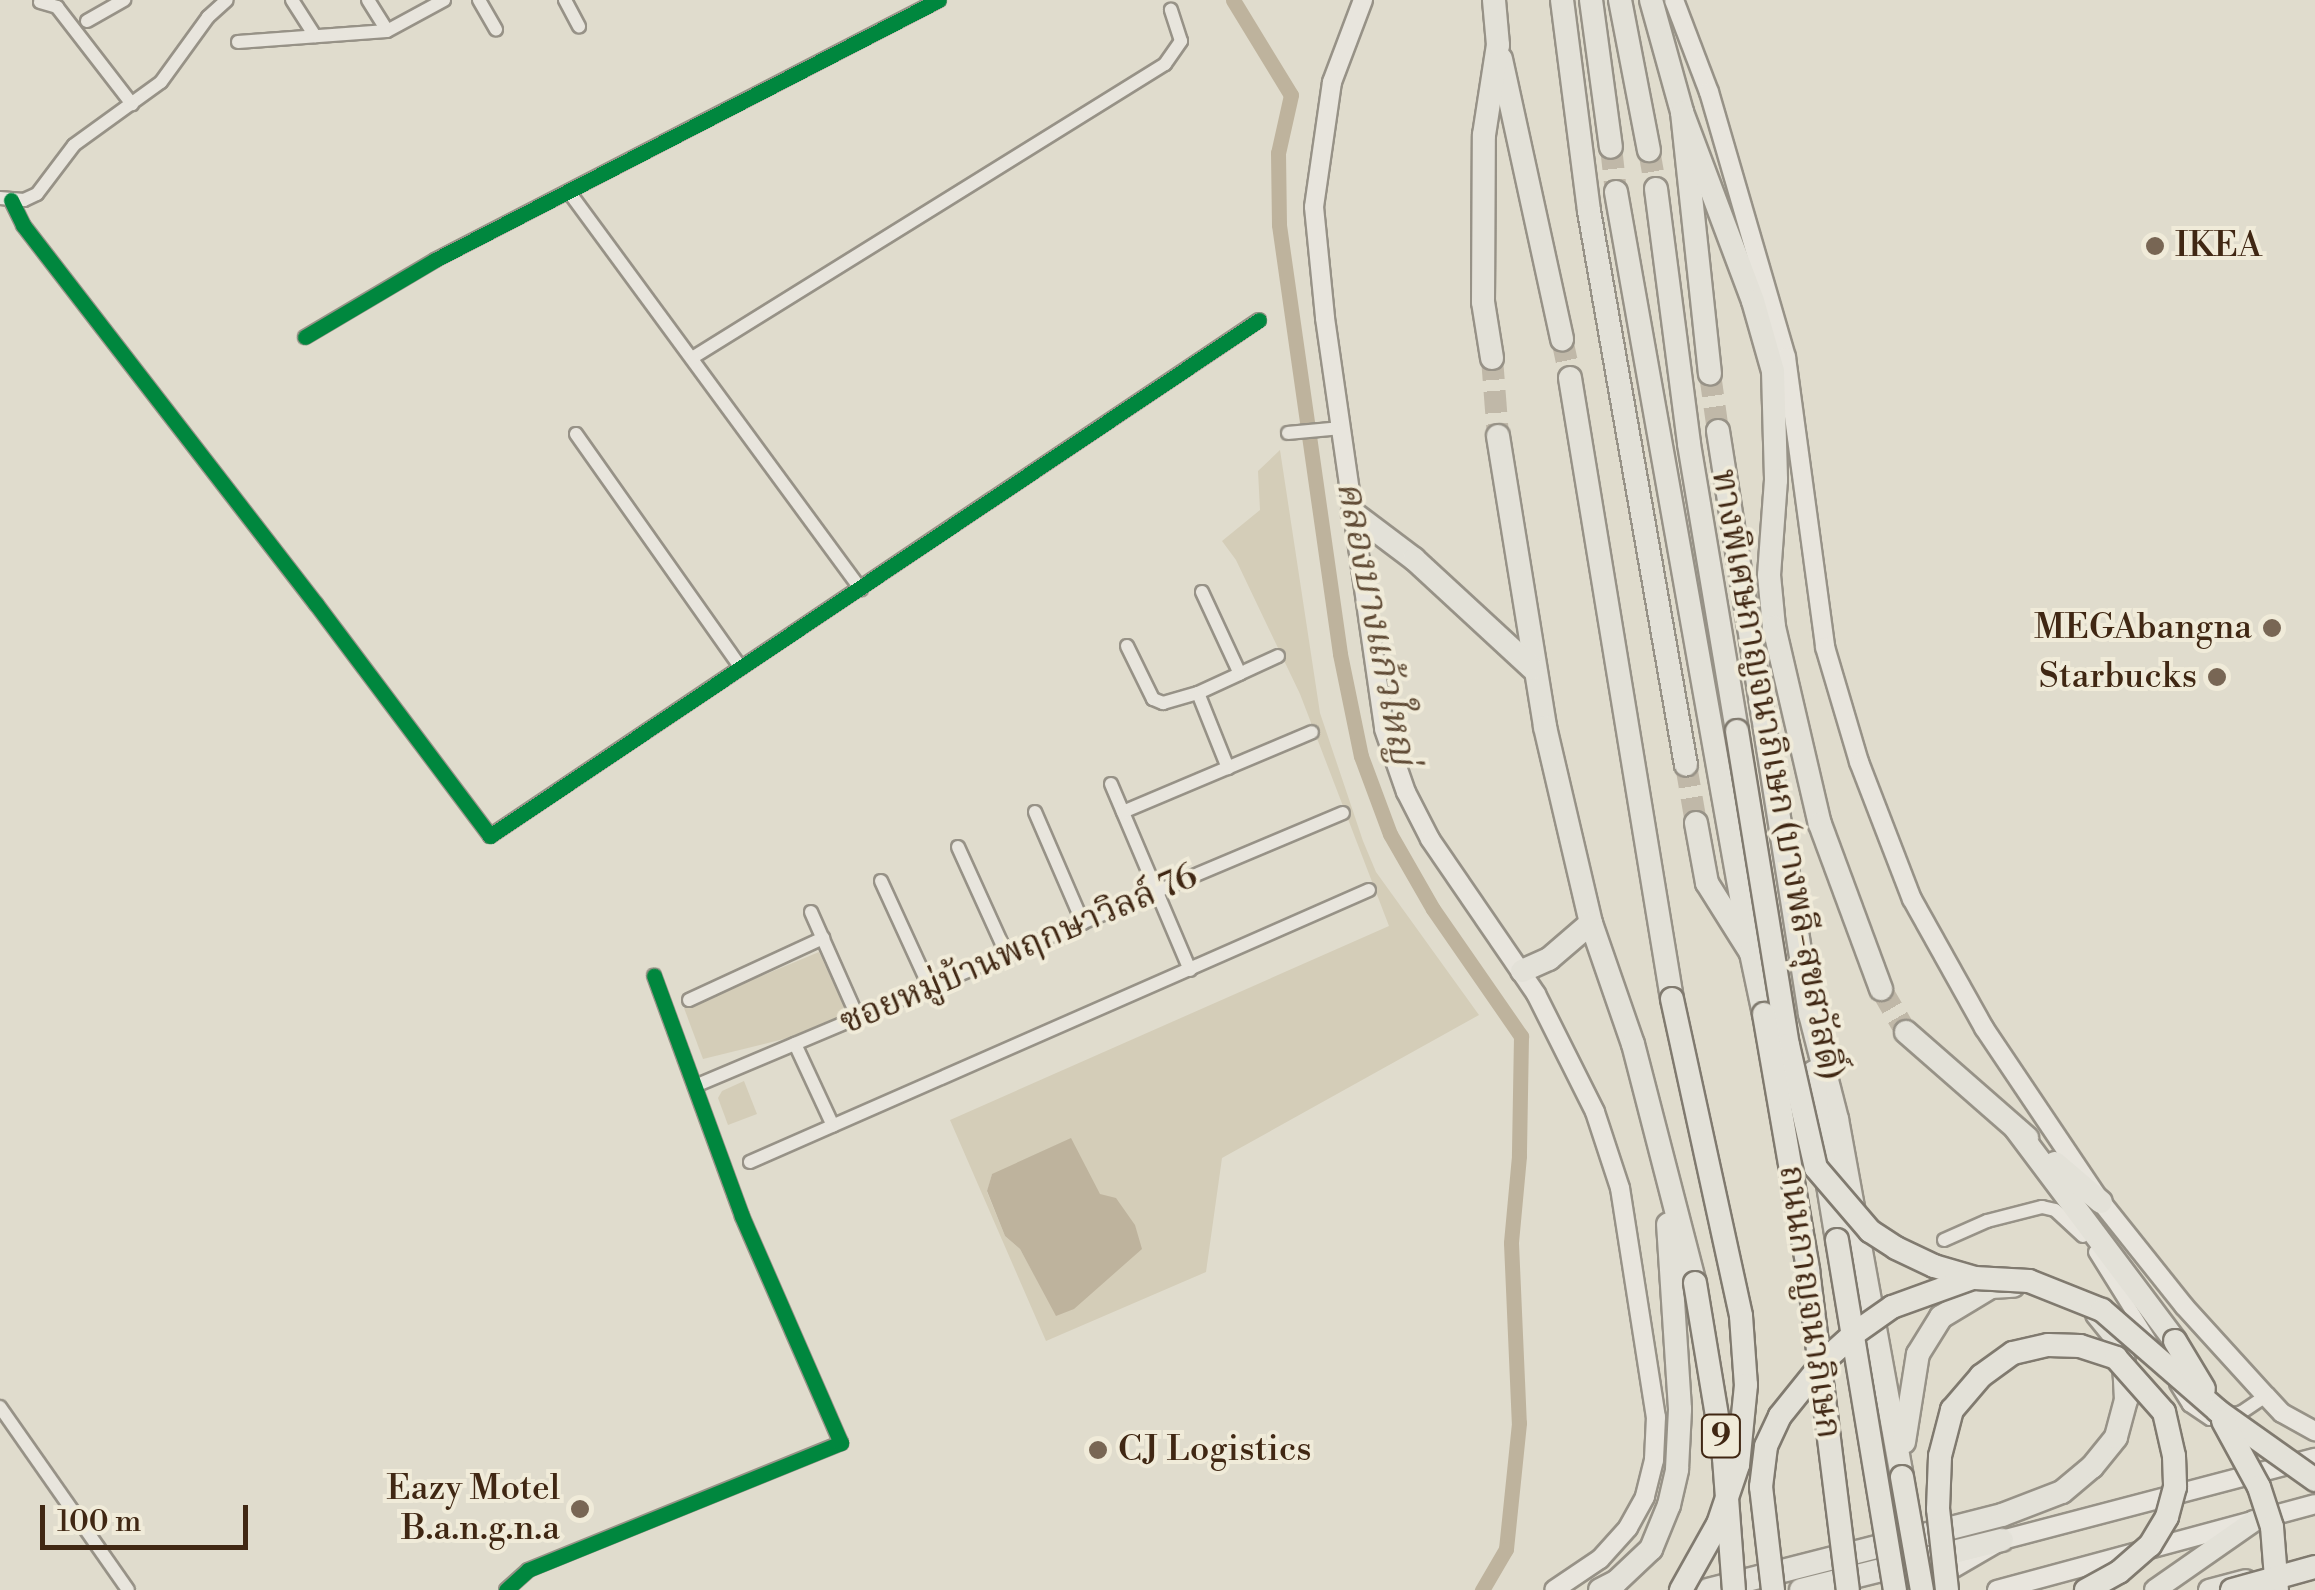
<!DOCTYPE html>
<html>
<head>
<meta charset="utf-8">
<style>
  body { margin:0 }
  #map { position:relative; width:2315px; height:1590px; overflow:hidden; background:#e0dccd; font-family:"Libre Bodoni","Noto Serif Thai",serif }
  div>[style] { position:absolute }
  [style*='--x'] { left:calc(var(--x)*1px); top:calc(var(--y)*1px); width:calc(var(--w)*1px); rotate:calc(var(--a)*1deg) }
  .green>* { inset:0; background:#d4cdb8 }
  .water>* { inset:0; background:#beb39d }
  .canal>* { height:15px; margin:-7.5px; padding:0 7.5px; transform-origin:7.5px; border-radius:7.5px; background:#beb39d }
  .motorway-tunnel>* { height:22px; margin-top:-11px; transform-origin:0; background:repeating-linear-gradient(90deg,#c0b8a8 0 22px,transparent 0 33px) }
  .roads { filter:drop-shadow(2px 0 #979287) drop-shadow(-2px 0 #979287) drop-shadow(0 2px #979287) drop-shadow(0 -2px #979287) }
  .minor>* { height:12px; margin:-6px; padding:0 6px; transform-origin:6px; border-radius:6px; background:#e8e5dd }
  .secondary>* { height:18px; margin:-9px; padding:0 9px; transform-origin:9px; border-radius:9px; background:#e8e5dd }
  .trunk>* { height:20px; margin:-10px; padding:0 10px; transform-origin:10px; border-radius:10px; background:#e3e1d8 }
  .motorway>* { height:22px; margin:-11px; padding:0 11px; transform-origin:11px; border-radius:11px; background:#e3e1d8 }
  .bridges { filter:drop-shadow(2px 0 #807a6f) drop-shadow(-2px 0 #807a6f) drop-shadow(0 2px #807a6f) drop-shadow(0 -2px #807a6f) }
  .motorway-bridge>* { height:22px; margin:-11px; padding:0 11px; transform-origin:11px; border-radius:11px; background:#e3e1d8 }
  .cycleway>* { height:15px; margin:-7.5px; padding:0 7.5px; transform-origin:7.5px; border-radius:7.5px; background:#00873e }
  .dots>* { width:28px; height:28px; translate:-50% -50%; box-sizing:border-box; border:5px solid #f0ebd9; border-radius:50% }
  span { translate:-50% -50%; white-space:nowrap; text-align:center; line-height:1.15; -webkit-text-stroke:8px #f0ebd9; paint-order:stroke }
  .shield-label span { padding:2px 8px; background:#f0ebd9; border:2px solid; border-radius:8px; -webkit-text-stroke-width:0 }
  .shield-label { font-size:32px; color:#402713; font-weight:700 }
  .poi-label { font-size:35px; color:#402713 }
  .left { translate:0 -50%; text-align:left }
  .right { translate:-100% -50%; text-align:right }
  .street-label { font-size:35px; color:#402713 }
  .water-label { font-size:38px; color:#614c36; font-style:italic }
  .scale { position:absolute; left:40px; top:1505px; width:208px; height:45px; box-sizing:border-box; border:5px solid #402713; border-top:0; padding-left:12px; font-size:30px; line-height:35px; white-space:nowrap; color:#402713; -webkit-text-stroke:8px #f0ebd9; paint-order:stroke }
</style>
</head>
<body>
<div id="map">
  <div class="green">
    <i style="clip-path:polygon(evenodd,1280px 450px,1320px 713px,1363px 841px,1376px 872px,1479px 1015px,1222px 1158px,1206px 1272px,1046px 1341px,950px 1120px,1389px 926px,1300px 694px,1236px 560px,1222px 541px,1260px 510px,1258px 471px,1280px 450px,992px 1174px,1057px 1316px,1020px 1249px,1005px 1236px,987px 1192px,992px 1174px)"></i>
    <i style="clip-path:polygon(819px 952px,847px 1013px,788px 1038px,703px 1059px,684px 1008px)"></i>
    <i style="clip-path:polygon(744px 1081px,757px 1114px,728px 1125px,718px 1098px,722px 1091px)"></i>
  </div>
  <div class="water">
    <i style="clip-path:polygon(1071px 1138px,1100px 1194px,1116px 1198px,1135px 1225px,1142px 1249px,1074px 1309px,1056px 1316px,1020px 1249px,1005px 1236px,987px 1191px,992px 1174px)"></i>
  </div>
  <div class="canal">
    <i style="--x:1233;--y:0;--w:111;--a:58.6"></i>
    <i style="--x:1291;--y:95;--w:59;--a:102.6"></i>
    <i style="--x:1278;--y:153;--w:72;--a:89.2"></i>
    <i style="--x:1279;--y:225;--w:433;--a:81.9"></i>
    <i style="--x:1340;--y:654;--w:104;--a:78.4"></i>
    <i style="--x:1361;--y:756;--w:83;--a:69.6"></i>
    <i style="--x:1390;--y:834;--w:86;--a:60.2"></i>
    <i style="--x:1433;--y:909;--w:155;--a:55.3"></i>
    <i style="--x:1521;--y:1036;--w:120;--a:91"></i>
    <i style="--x:1519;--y:1156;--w:87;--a:95.3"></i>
    <i style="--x:1511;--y:1243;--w:180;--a:87.5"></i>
    <i style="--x:1519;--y:1423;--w:127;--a:95.9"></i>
    <i style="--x:1506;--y:1549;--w:48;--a:120.3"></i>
  </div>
  <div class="motorway-tunnel">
    <i style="--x:1611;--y:147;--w:45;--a:83.7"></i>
    <i style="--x:1649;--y:150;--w:40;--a:80"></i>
    <i style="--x:1562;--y:339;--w:40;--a:78"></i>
    <i style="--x:1492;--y:358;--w:78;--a:85.6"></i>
    <i style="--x:1710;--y:374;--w:58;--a:82"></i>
    <i style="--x:1686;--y:765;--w:59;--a:80.2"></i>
    <i style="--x:1881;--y:989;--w:50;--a:59.8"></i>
  </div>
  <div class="roads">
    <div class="minor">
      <i style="--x:292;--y:0;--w:43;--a:57.4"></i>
      <i style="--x:368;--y:0;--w:36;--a:58"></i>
      <i style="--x:479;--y:0;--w:34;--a:60"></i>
      <i style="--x:565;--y:0;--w:30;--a:62"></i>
      <i style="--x:40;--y:2;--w:18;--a:16"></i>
      <i style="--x:57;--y:7;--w:123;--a:52.3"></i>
      <i style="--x:87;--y:21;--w:43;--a:-29.6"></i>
      <i style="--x:238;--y:42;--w:149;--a:-4.2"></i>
      <i style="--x:387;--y:31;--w:65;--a:-28.5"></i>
      <i style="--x:569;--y:192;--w:493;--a:53.7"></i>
      <i style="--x:0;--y:198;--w:24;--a:5"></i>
      <i style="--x:24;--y:200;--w:14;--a:-25"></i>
      <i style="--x:37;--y:194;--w:61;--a:-52.9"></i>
      <i style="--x:74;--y:145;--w:107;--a:-35.9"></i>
      <i style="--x:161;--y:82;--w:80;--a:-54.1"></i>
      <i style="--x:208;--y:17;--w:25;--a:-42"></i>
      <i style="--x:11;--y:200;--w:28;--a:64"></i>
      <i style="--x:23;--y:225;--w:479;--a:52.3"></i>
      <i style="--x:316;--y:604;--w:290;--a:53.1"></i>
      <i style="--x:490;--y:836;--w:926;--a:-33.86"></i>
      <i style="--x:305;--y:337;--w:151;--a:-30.6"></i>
      <i style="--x:435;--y:260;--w:567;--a:-27.29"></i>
      <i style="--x:692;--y:358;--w:557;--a:-31.86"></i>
      <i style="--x:1165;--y:64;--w:28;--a:-55"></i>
      <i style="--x:1181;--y:41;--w:33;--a:-108"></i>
      <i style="--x:1288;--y:433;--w:53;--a:-5.4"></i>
      <i style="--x:576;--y:434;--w:286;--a:54.8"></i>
      <i style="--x:1202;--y:592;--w:90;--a:65.1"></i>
      <i style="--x:1127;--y:646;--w:59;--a:63.9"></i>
      <i style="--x:1153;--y:699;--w:11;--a:22"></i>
      <i style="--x:1163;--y:703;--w:36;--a:-16"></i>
      <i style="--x:1198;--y:693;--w:81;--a:68.2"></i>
      <i style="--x:1198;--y:693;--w:88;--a:-24.8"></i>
      <i style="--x:1111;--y:784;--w:202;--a:67"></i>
      <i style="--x:1035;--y:812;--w:121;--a:66.6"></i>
      <i style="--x:1123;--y:812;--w:205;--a:-22.9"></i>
      <i style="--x:958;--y:847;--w:119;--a:65.6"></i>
      <i style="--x:881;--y:881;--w:118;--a:65.4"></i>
      <i style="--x:811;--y:912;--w:116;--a:66.1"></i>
      <i style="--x:689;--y:1000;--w:148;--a:-24.8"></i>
      <i style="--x:795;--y:1044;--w:90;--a:65.1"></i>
      <i style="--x:695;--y:1086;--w:703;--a:-22.85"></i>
      <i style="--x:750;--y:1162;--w:676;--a:-23.72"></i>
      <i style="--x:1944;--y:1240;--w:47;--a:-23.8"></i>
      <i style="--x:1987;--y:1221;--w:57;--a:-14.3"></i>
      <i style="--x:2042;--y:1207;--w:13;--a:13"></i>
      <i style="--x:2055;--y:1210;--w:38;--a:43"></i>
      <i style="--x:2095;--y:1252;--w:110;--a:58.1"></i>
      <i style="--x:2176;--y:1384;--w:25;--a:58"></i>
      <i style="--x:2189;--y:1405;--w:25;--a:34"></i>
      <i style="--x:2210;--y:1419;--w:33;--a:-12"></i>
      <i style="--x:2242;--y:1412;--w:29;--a:-34"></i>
      <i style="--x:0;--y:1407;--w:223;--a:55"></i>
      <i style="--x:506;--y:1590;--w:30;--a:-42"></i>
      <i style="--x:528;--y:1570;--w:338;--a:-22.1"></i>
      <i style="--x:841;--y:1443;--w:248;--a:-113.6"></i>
      <i style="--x:742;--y:1216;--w:256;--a:-110.1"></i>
    </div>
    <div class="secondary">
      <i style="--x:1363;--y:0;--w:88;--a:110.7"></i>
      <i style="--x:1332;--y:82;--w:126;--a:98.2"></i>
      <i style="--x:1314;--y:207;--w:112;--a:84.3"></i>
      <i style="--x:1325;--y:318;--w:415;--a:81.8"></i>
      <i style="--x:1384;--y:729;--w:67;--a:70.8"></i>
      <i style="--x:1406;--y:792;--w:53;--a:62.9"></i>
      <i style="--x:1430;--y:839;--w:188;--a:55.6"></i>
      <i style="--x:1536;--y:994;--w:132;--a:63.4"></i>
      <i style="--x:1595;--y:1112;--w:80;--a:71.8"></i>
      <i style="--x:1620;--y:1188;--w:232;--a:81.1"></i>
      <i style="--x:1656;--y:1417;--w:43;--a:92.7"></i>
      <i style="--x:1654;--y:1460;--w:38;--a:104"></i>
      <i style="--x:1645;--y:1497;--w:35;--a:119"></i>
      <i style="--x:1628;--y:1528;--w:42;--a:132.1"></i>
      <i style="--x:1600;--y:1559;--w:55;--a:146"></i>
      <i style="--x:1674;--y:0;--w:98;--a:69.2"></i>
      <i style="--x:1709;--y:92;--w:276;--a:73.8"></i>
      <i style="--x:1786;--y:357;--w:293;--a:82.3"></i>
      <i style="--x:1825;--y:647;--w:120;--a:73.5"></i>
      <i style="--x:1859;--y:762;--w:147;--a:68.9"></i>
      <i style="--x:1912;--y:899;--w:148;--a:60.8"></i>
      <i style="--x:1984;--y:1028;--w:210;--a:56.1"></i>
      <i style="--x:2101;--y:1202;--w:133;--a:51.4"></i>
      <i style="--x:2184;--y:1306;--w:122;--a:47.7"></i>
      <i style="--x:2266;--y:1396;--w:23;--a:47"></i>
      <i style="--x:2282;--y:1413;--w:38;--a:29"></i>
      <i style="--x:1916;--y:1590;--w:99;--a:-30.2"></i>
      <i style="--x:2002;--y:1540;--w:324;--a:-14.7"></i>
      <i style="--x:1997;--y:1590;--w:329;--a:-15.1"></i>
    </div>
    <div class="trunk">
      <i style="--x:2155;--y:1590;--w:121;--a:-34.9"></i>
      <i style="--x:2209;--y:1590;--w:38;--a:-15"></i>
    </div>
    <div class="motorway">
      <i style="--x:1562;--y:0;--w:213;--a:82.7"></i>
      <i style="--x:1589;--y:211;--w:562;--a:80.07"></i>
      <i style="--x:1591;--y:0;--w:148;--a:82.3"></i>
      <i style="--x:1620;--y:0;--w:153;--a:79.1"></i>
      <i style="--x:1651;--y:0;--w:116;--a:74.5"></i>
      <i style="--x:1682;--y:112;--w:263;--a:83.9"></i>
      <i style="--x:1501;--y:59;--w:287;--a:77.7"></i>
      <i style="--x:1682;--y:112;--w:202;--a:69.4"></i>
      <i style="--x:1753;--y:301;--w:73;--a:74.1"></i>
      <i style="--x:1773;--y:371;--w:109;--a:88.4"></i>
      <i style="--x:1776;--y:480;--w:95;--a:94.2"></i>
      <i style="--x:1769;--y:575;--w:52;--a:84.5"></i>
      <i style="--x:1774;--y:627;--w:202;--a:76.9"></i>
      <i style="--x:1820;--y:824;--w:176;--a:69.7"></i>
      <i style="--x:1656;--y:189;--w:257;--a:82.6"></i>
      <i style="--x:1689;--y:444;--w:291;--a:80.5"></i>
      <i style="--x:1616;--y:192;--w:773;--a:79.94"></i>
      <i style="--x:1492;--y:358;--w:57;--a:-99.1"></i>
      <i style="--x:1483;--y:302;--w:167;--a:-89.7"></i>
      <i style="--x:1484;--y:135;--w:91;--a:-81.2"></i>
      <i style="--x:1498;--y:45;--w:45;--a:-95.1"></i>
      <i style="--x:1570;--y:378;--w:629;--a:80.67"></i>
      <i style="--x:1718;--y:431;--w:590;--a:81.03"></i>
      <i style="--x:1810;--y:1014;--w:108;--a:75.6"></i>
      <i style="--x:1837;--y:1119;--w:364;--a:79.7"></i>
      <i style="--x:1498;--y:436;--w:295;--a:80.8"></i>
      <i style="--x:1545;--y:727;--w:201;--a:76.8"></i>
      <i style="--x:1591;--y:923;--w:128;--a:70.9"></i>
      <i style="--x:1633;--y:1044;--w:247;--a:75.5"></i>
      <i style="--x:1353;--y:513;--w:76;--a:37"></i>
      <i style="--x:1414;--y:559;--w:161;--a:42.7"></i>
      <i style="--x:1696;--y:823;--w:61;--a:79.6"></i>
      <i style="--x:1707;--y:883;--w:83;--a:57.8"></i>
      <i style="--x:1751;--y:953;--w:62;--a:78"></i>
      <i style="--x:1522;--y:971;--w:30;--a:-24"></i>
      <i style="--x:1549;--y:959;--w:55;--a:-40.6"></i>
      <i style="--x:1906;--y:1032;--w:161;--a:41.2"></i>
      <i style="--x:1814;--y:1072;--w:52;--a:85.6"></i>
      <i style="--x:1818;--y:1124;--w:118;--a:80.7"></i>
      <i style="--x:2016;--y:1129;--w:265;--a:53.1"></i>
      <i style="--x:2055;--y:1163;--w:60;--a:40.3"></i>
      <i style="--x:1904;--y:1442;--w:89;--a:-81"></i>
      <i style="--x:1918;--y:1354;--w:44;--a:-58.1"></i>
      <i style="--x:1941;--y:1317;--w:58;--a:-31"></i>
      <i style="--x:1991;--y:1287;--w:22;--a:-3"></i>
      <i style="--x:1600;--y:1590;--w:18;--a:-27"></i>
      <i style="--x:1616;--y:1582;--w:48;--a:-43.3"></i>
      <i style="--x:1651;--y:1549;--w:48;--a:-67.8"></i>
      <i style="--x:1669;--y:1505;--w:37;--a:-77"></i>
      <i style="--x:1677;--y:1469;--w:60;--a:-87.1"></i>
      <i style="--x:1680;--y:1409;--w:185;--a:-93.7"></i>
      <i style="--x:1708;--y:1590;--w:303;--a:-14.3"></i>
      <i style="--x:2002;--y:1515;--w:64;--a:-21"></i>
      <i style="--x:2062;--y:1492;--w:39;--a:-40"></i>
      <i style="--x:2092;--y:1467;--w:38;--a:-51"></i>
      <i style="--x:2116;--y:1437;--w:38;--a:-75"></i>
      <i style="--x:2126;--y:1400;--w:38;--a:-93"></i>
      <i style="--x:2124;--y:1362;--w:29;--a:-110"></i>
      <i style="--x:2114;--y:1335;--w:27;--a:-129"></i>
      <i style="--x:1801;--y:1590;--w:207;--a:-14"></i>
    </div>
  </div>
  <div class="bridges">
    <div class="motorway-bridge">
      <i style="--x:1737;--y:731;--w:318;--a:80.8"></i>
      <i style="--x:1788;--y:1045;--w:126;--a:77.2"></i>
      <i style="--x:1816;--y:1168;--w:83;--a:49.4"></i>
      <i style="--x:1870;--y:1231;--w:31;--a:33"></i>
      <i style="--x:1896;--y:1248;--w:42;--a:25.3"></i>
      <i style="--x:1934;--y:1266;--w:43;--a:16.3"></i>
      <i style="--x:1975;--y:1278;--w:54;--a:3.2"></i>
      <i style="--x:2029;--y:1281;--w:79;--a:21.7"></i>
      <i style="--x:2102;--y:1310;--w:154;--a:41"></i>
      <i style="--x:2218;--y:1411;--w:119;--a:35.4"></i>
      <i style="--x:1672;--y:999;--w:324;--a:77.7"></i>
      <i style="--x:1741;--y:1316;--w:69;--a:85.9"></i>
      <i style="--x:1746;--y:1385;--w:80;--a:95.7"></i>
      <i style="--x:1738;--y:1465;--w:62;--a:108.7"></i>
      <i style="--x:1718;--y:1524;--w:76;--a:119.3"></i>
      <i style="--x:1764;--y:1014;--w:260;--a:80.2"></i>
      <i style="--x:1808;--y:1270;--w:322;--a:82.9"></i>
      <i style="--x:1837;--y:1240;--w:355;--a:80.6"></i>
      <i style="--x:1695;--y:1283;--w:177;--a:80.6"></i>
      <i style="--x:1724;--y:1458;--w:132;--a:85.7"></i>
      <i style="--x:2175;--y:1341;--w:56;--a:58.9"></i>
      <i style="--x:2223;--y:1421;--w:75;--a:61.4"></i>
      <i style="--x:2259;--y:1487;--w:42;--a:72"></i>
      <i style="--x:2272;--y:1527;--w:63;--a:85.5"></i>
      <i style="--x:1902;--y:1477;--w:115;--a:80"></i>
      <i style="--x:1773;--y:1590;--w:104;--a:-96.6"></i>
      <i style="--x:1761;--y:1487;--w:41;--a:-83"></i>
      <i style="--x:1766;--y:1446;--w:33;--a:-65"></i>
      <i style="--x:1780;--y:1416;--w:72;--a:-51.2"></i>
      <i style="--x:1825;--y:1360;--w:40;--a:-42"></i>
      <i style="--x:1855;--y:1333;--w:45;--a:-35.1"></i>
      <i style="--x:1892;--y:1307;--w:85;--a:-19.9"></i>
      <i style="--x:1947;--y:1590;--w:81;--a:-96.3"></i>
      <i style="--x:1938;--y:1509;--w:53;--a:-87.8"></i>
      <i style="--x:1940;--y:1456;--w:48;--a:-75.4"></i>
      <i style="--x:1952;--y:1410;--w:45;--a:-49.5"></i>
      <i style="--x:1981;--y:1376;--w:39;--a:-36"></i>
      <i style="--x:2013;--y:1353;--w:36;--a:-13"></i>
      <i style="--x:2048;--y:1345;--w:32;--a:2"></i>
      <i style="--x:2080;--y:1346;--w:38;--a:18"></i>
      <i style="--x:2116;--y:1358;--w:72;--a:48.4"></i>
      <i style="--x:2164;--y:1412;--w:45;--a:77.2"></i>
      <i style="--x:2174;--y:1456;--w:31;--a:88"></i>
      <i style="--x:2175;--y:1487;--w:31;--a:105"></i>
      <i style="--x:2167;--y:1517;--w:33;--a:121"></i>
      <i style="--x:2150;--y:1545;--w:41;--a:138.9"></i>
      <i style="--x:2119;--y:1572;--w:38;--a:151"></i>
      <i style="--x:2232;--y:1590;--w:86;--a:-15.5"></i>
    </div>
  </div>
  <div class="cycleway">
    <i style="--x:11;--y:200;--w:28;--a:64"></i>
    <i style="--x:23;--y:225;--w:479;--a:52.3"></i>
    <i style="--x:316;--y:604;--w:290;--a:53.1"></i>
    <i style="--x:490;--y:836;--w:926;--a:-33.86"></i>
    <i style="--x:305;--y:337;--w:151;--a:-30.6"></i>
    <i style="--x:435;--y:260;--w:567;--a:-27.29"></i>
    <i style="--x:506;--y:1590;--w:30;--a:-42"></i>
    <i style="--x:528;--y:1570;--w:338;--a:-22.1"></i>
    <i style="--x:841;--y:1443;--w:248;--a:-113.6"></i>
    <i style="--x:742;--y:1216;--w:256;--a:-110.1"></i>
  </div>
  <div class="dots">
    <i style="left:2155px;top:246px;background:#786654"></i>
    <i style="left:2272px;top:628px;background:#786654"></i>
    <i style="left:2217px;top:677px;background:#786654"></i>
    <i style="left:1098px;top:1450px;background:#786654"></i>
    <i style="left:580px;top:1509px;background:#786654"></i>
  </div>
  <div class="shield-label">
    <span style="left:1721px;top:1436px">9</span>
  </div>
  <div class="poi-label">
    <span class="left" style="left:2175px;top:246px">IKEA</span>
    <span class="right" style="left:2252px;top:628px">MEGAbangna</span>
    <span class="right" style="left:2197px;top:677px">Starbucks</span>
    <span class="left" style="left:1118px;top:1450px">CJ Logistics</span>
    <span class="right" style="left:560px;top:1509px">Eazy Motel<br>B.a.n.g.n.a</span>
  </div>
  <div class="street-label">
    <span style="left:1776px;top:775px;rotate:80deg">ทางพิเศษกาญจนาภิเษก (บางพลี-สุขสวัสดิ์)</span>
    <span style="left:1019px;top:950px;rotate:-23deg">ซอยหมู่บ้านพฤกษาวิลล์ 76</span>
    <span style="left:1809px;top:1302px;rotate:82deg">ถนนกาญจนาภิเษก</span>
  </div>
  <div class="water-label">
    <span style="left:1376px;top:623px;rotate:79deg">คลองบางแก้วใหญ่</span>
  </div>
  <div class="scale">100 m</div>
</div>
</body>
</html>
